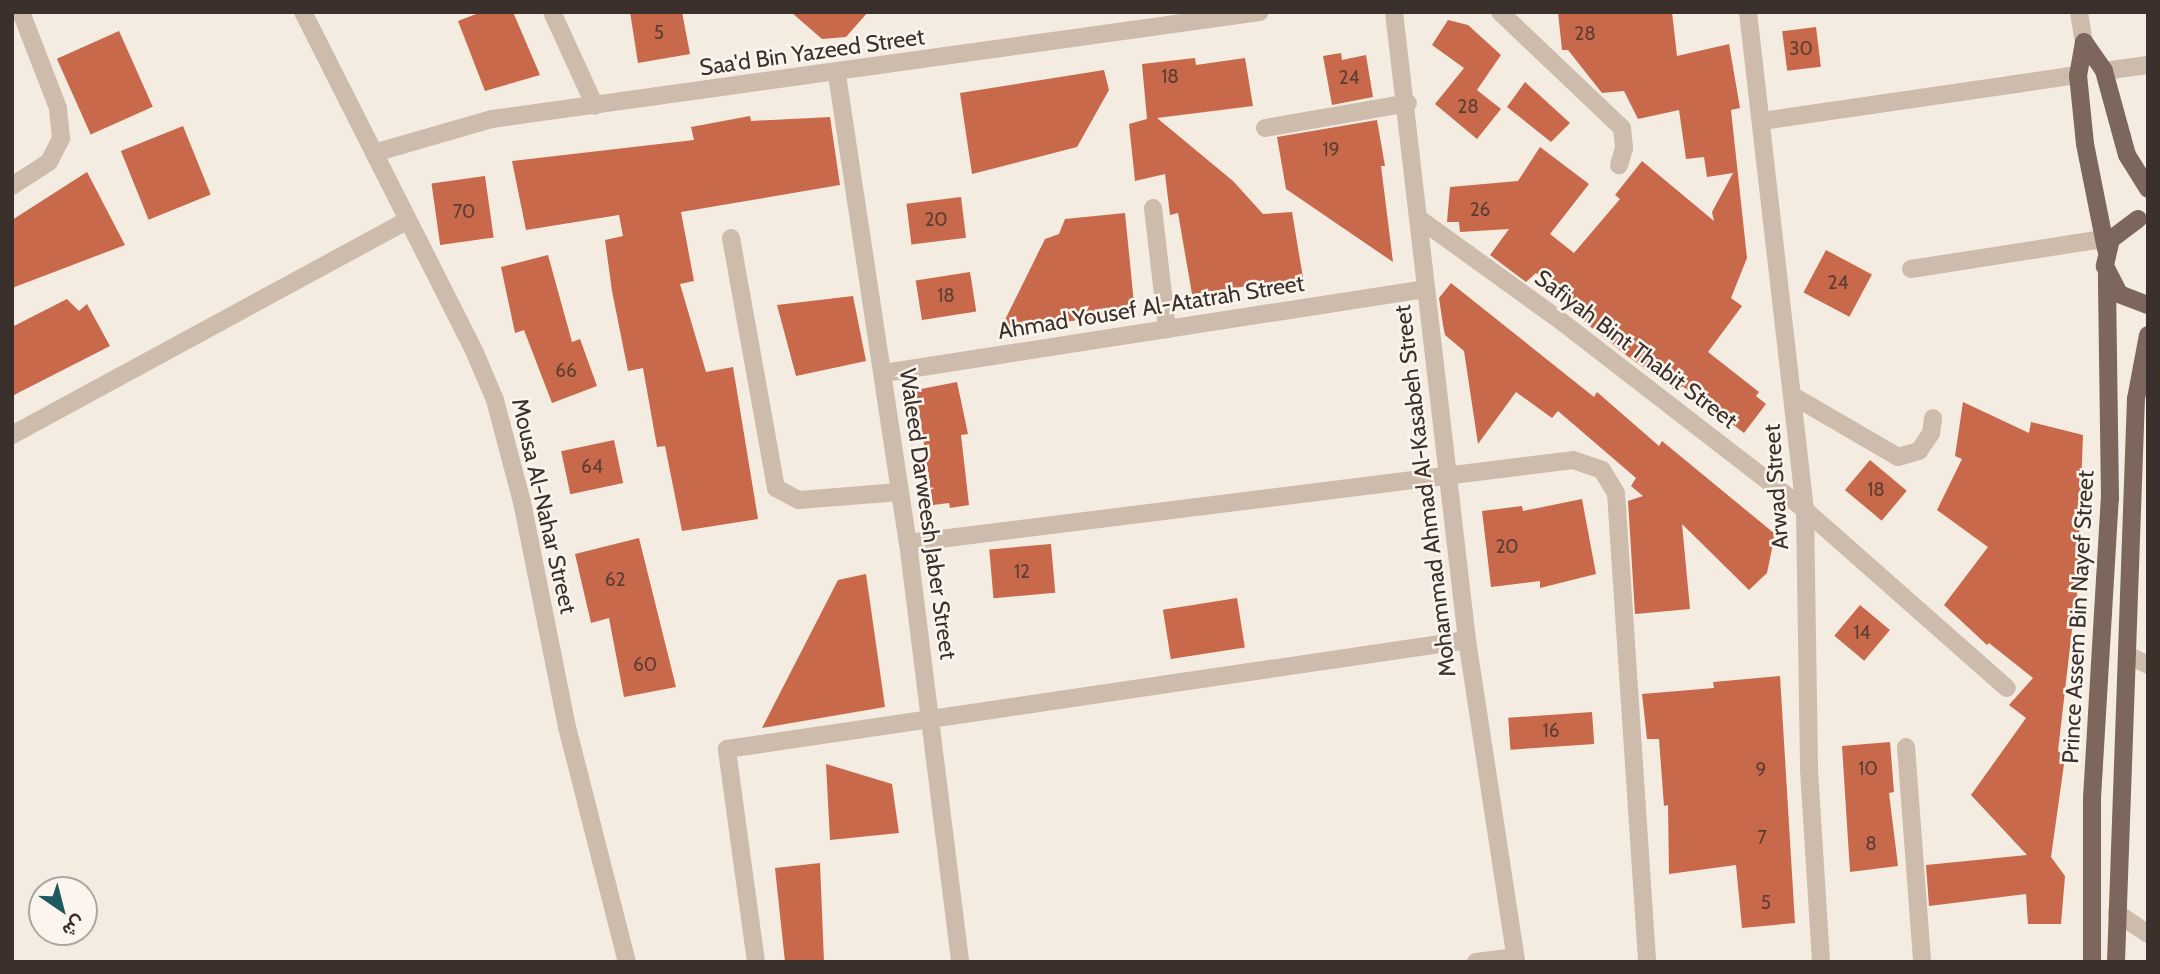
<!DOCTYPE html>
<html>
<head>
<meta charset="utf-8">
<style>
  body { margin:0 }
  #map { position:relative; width:2160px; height:974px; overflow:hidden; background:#f4ebe1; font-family:Cabin,Vazirmatn,sans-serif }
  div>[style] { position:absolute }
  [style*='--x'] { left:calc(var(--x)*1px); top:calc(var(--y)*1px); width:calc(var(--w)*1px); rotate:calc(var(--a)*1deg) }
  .building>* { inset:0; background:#c8694b; transform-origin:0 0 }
  .minor>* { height:18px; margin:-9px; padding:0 9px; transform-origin:9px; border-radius:9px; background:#cdbbac }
  .major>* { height:18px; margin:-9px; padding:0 9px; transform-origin:9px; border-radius:9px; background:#7d675c }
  span { translate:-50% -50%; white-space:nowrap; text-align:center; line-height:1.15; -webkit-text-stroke:5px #fbf5ee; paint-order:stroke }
  .number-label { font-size:19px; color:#5e3e33 }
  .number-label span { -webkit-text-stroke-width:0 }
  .street-label { font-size:23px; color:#3b302b }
  .frame { position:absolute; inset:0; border:14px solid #3b302b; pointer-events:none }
  .north { position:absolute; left:28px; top:876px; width:70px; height:70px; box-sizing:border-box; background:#fbf5ee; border:2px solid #aea6a0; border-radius:50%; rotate:145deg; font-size:19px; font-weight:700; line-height:28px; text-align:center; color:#3b302b }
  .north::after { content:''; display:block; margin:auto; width:24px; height:32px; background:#1f5a5e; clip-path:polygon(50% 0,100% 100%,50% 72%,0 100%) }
</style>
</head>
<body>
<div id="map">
  <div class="building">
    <i style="clip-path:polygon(481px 12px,513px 12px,540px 75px,485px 91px,458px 21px)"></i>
    <i style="clip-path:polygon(630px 12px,682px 12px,690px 54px,638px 63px)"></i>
    <i style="clip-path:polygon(791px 12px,868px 12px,846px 37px,822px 39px)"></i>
    <i style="clip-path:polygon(1558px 12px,1672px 12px,1677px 56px,1729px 44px,1740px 108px,1731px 110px,1747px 258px,1731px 298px,1742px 306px,1708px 352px,1759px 392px,1756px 396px,1766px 404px,1744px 433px,1682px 386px,1677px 392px,1626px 355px,1563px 305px,1569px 297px,1536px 273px,1526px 282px,1490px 255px,1509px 229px,1460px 232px,1459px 222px,1447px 222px,1450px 187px,1518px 181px,1540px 147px,1589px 184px,1550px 234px,1574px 253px,1620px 199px,1615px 195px,1642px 161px,1714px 221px,1712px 212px,1733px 173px,1707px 177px,1704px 157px,1686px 159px,1679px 110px,1638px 119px,1624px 91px,1602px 93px,1568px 50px,1562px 50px)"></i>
    <i style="clip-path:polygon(1448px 20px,1468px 25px,1501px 55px,1477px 90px,1501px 109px,1477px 139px,1435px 104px,1464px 68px,1432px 45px)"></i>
    <i style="left:1816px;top:27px;width:40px;height:34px;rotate:83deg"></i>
    <i style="left:119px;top:31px;width:83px;height:68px;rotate:66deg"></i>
    <i style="clip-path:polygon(1341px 53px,1342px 60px,1366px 55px,1373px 97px,1332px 105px,1323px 56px)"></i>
    <i style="clip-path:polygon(1195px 58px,1196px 65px,1245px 58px,1253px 106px,1157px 118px,1233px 181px,1263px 214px,1292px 212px,1303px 278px,1192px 294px,1178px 213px,1170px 215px,1165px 174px,1135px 181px,1129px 124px,1147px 119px,1142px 64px)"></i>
    <i style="clip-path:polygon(1104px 70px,1109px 90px,1077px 147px,972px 174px,960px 93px)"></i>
    <i style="clip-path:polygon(1525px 82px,1570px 123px,1551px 142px,1507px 107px)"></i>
    <i style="clip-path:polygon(750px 116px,751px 121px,830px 117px,840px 185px,681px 212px,694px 281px,680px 284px,706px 372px,733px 367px,758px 519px,682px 531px,665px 446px,657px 447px,643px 368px,628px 371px,612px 291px,605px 240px,623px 236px,619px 215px,526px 230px,512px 161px,694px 140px,691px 127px)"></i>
    <i style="clip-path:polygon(1377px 120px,1385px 166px,1381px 166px,1393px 262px,1286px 189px,1277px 137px)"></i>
    <i style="left:183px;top:126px;width:74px;height:67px;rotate:68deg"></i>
    <i style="clip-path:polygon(87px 172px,125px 245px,12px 288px,12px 220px)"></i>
    <i style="left:485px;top:176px;width:62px;height:54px;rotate:82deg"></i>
    <i style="left:961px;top:197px;width:41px;height:55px;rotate:83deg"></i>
    <i style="clip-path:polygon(1125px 213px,1135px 313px,1000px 330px,1045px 239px,1059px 234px,1065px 219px)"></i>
    <i style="left:1826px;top:250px;width:52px;height:48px;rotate:28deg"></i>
    <i style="clip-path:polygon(548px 255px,572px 342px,580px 339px,597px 386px,552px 403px,524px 330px,515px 333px,501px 267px)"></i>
    <i style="left:970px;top:272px;width:40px;height:55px;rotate:81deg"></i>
    <i style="clip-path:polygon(1451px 283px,1594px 397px,1597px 392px,1659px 446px,1662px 441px,1775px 534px,1767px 573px,1749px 590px,1682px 524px,1690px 609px,1635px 614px,1628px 501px,1643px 496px,1631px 486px,1636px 478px,1558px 411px,1552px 418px,1516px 392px,1478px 444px,1464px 351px,1445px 335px,1443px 325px,1439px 298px)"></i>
    <i style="clip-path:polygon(853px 296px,866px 361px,796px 376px,777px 305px)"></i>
    <i style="clip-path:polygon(67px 299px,79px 311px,87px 304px,110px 346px,12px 396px,12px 327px)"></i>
    <i style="clip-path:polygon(957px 382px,968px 434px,961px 435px,969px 505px,950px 508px,949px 503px,933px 505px,916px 390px)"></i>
    <i style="clip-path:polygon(1963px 402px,2029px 433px,2031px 422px,2083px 435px,2076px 624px,2073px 621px,2058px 751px,2065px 757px,2051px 857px,2065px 876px,2061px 924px,2028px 924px,2026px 894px,1929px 906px,1926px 865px,2027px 855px,1971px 795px,2026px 718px,2009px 705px,2033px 678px,1989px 643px,1987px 645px,1944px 605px,1988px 547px,1937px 510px,1962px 459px,1955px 456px)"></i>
    <i style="left:614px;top:440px;width:44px;height:54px;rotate:78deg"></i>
    <i style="left:1870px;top:460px;width:48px;height:39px;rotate:40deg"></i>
    <i style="clip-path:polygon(1582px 499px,1596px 574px,1540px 588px,1540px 581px,1491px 587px,1482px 511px,1522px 506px,1523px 511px)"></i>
    <i style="clip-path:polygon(639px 538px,676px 687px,624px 697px,609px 618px,591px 623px,575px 554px)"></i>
    <i style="left:1051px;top:544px;width:49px;height:62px;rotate:85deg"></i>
    <i style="clip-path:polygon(866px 574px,885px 707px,762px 728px,838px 580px)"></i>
    <i style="left:1237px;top:598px;width:50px;height:75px;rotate:81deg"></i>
    <i style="left:1860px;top:605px;width:39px;height:40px;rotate:40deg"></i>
    <i style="clip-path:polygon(1780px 676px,1795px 923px,1742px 928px,1736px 865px,1669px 874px,1668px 805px,1664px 806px,1659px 739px,1647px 739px,1642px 694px,1714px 688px,1713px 682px)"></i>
    <i style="left:1592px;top:712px;width:32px;height:84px;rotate:86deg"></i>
    <i style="clip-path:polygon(1890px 742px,1894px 792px,1889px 793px,1898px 866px,1850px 872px,1842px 746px)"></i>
    <i style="clip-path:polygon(826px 764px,892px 784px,899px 833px,830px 840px)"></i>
    <i style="clip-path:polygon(820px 863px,824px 962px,785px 962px,775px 868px)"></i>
  </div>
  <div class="minor">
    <i style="--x:303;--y:12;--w:382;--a:63.2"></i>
    <i style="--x:475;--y:353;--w:51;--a:66.9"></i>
    <i style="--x:495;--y:400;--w:106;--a:75.2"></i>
    <i style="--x:522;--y:502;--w:229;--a:78.7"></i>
    <i style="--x:567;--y:727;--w:243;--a:75.7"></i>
    <i style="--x:552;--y:12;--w:103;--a:65.4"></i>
    <i style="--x:1394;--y:12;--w:632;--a:83.37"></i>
    <i style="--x:1467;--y:640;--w:326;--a:81.3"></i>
    <i style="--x:1500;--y:12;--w:168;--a:43.6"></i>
    <i style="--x:1622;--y:128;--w:20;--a:84"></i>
    <i style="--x:1624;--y:148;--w:18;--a:106"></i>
    <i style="--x:1748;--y:12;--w:501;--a:83.47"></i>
    <i style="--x:1805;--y:510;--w:260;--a:89.1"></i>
    <i style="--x:1809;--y:770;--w:192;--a:86.4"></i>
    <i style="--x:2079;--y:12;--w:30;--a:81"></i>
    <i style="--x:2104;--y:71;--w:44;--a:-7.8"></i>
    <i style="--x:837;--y:75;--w:473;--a:81.4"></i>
    <i style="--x:908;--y:543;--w:422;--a:82.9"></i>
    <i style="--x:1762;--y:121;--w:319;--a:-8.3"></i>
    <i style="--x:1265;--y:128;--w:145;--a:-9.9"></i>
    <i style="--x:374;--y:153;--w:123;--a:-16.1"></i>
    <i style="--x:492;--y:119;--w:775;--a:-7.93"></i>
    <i style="--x:12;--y:186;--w:44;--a:-33"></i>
    <i style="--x:49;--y:162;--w:27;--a:-63"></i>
    <i style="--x:61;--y:138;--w:30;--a:-96"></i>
    <i style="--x:58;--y:108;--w:103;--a:-111.1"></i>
    <i style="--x:1153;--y:208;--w:122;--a:83.4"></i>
    <i style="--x:1421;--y:220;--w:168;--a:35.8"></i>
    <i style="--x:1557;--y:318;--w:314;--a:37.7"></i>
    <i style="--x:1805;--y:510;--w:269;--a:41.4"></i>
    <i style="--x:731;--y:238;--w:254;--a:79.8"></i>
    <i style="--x:776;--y:488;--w:26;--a:28"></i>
    <i style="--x:799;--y:500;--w:101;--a:-4.5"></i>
    <i style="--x:1911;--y:269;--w:194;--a:-8.9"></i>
    <i style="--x:884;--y:373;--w:547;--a:-8.83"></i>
    <i style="--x:1795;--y:397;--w:119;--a:30.2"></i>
    <i style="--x:1898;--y:457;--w:22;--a:-16"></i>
    <i style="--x:1919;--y:451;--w:22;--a:-56"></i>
    <i style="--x:1931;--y:433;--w:15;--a:-82"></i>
    <i style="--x:12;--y:435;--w:448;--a:-28.5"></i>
    <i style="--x:908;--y:543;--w:670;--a:-7.11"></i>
    <i style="--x:1573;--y:460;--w:31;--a:19"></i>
    <i style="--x:1602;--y:470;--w:27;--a:59"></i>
    <i style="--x:1616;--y:493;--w:470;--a:86.2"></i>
    <i style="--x:2129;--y:656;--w:21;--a:25"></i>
    <i style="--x:1906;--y:747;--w:216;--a:85.7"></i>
    <i style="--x:2117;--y:913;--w:37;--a:34"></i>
    <i style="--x:756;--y:962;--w:215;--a:-97.8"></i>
    <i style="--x:727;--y:749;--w:748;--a:-8.38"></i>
    <i style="--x:1476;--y:962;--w:39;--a:-7"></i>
  </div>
  <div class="major">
    <i style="--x:2084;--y:42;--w:34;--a:100"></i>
    <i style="--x:2078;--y:75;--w:69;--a:84.2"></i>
    <i style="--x:2085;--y:144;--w:107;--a:78.7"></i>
    <i style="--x:2084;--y:42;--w:35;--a:55"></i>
    <i style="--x:2104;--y:71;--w:87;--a:74.7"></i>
    <i style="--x:2127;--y:155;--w:40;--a:58"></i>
    <i style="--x:2138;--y:219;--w:34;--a:143"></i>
    <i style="--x:2111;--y:239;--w:28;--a:103"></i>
    <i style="--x:2105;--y:266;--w:31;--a:63"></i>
    <i style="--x:2119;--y:294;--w:31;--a:21"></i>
    <i style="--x:2092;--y:962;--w:164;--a:-90"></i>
    <i style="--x:2092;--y:798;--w:300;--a:-86.6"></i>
    <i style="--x:2110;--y:499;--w:224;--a:-90.8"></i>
    <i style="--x:2116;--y:962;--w:563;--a:-87.97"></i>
    <i style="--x:2136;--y:399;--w:65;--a:-79.4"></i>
  </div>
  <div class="number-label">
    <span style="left:659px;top:33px">5</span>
    <span style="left:1585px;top:34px">28</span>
    <span style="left:1801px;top:49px">30</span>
    <span style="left:1170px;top:77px">18</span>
    <span style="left:1349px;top:78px">24</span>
    <span style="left:1468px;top:107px">28</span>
    <span style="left:1331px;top:150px">19</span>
    <span style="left:1480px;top:210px">26</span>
    <span style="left:464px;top:212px">70</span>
    <span style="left:936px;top:220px">20</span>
    <span style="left:1838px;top:283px">24</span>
    <span style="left:946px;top:296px">18</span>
    <span style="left:566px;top:371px">66</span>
    <span style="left:592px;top:467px">64</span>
    <span style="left:1876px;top:490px">18</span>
    <span style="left:1507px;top:547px">20</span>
    <span style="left:1022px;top:572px">12</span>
    <span style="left:615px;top:580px">62</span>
    <span style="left:1862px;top:633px">14</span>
    <span style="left:645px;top:665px">60</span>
    <span style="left:1551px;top:731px">16</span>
    <span style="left:1868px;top:769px">10</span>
    <span style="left:1761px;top:770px">9</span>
    <span style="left:1762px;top:838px">7</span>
    <span style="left:1871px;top:844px">8</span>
    <span style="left:1766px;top:903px">5</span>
  </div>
  <div class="street-label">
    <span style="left:812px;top:52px;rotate:-8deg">Saa'd Bin Yazeed Street</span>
    <span style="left:1151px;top:307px;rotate:-9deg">Ahmad Yousef Al-Atatrah Street</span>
    <span style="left:1636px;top:349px;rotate:37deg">Safiyah Bint Thabit Street</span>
    <span style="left:1776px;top:487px;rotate:-94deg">Arwad Street</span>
    <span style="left:1425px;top:491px;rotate:-97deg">Mohammad Ahmad Al-Kasabeh Street</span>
    <span style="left:544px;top:506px;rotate:77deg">Mousa Al-Nahar Street</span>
    <span style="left:928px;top:514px;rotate:82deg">Waleed Darweesh Jaber Street</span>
    <span style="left:2078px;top:617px;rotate:-87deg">Prince Assem Bin Nayef Street</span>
  </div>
  <div class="frame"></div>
  <div class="north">ش</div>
</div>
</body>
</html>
